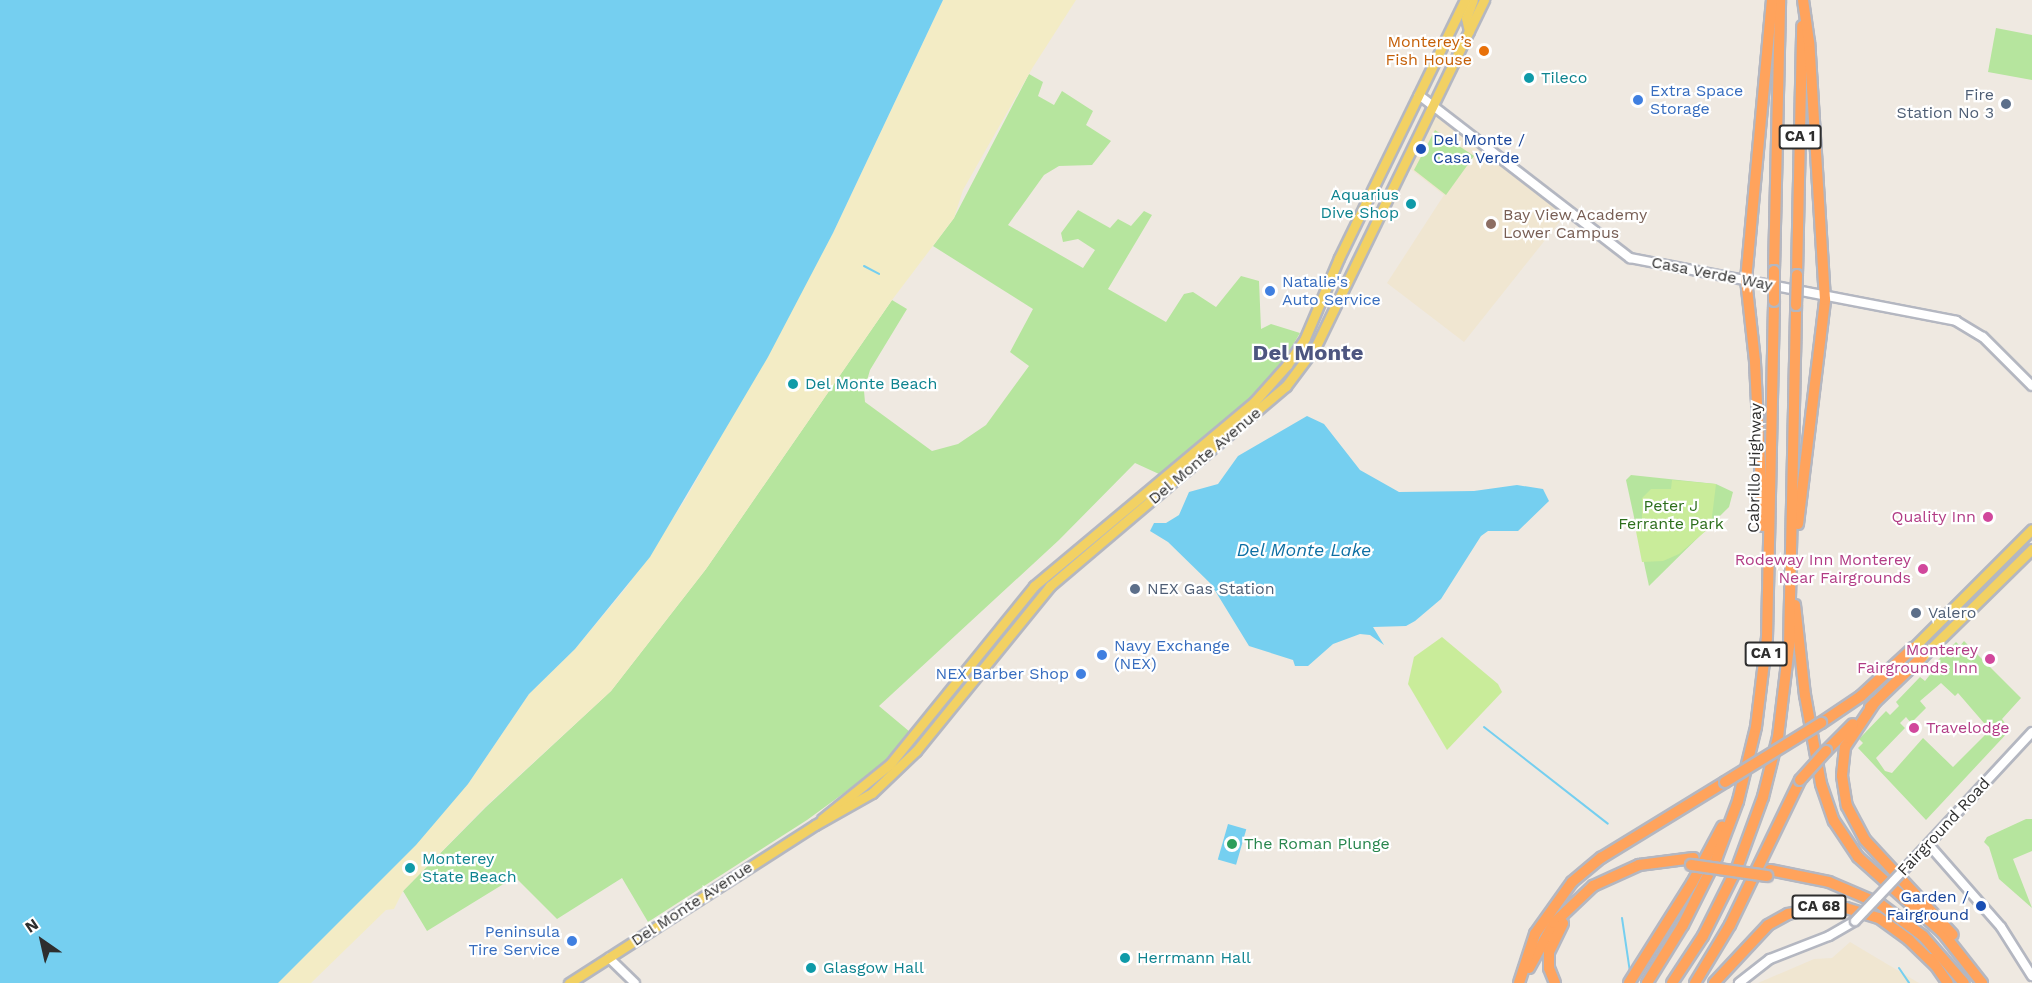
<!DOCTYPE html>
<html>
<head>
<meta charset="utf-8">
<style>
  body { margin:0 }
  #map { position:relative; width:2032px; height:983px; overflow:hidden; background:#efe9e1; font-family:"Work Sans",sans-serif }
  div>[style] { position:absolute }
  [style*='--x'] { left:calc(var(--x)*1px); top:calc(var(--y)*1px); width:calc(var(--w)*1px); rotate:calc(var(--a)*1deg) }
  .education>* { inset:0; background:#f0e6d1 }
  .green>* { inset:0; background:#b6e59e }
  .sand>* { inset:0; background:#f3ecc5 }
  .pitch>* { inset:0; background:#c9ec9a }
  .water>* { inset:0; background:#75cff0; transform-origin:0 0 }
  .stream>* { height:2px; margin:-1px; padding:0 1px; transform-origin:1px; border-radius:1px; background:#75cff0 }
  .roads { filter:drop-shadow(2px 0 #b4b7c1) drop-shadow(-2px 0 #b4b7c1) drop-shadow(0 2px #b4b7c1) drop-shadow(0 -2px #b4b7c1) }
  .tertiary>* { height:8px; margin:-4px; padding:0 4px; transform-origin:4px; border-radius:4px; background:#fff }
  .secondary>* { height:8px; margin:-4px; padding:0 4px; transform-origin:4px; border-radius:4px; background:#fff }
  .primary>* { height:9px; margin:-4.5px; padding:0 4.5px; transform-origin:4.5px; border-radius:4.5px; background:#f2d163 }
  .motorway>* { height:10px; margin:-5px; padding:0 5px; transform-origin:5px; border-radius:5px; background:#ffa35c }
  .bridges { filter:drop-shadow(2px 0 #b4b7c1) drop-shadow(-2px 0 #b4b7c1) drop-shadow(0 2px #b4b7c1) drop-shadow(0 -2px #b4b7c1) }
  .tertiary-bridge>* { height:8px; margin:-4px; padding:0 4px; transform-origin:4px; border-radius:4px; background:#fff }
  .motorway-bridge>* { height:10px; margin:-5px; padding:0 5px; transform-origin:5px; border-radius:5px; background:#ffa35c }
  .dots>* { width:16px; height:16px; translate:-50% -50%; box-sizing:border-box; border:3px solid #fff; border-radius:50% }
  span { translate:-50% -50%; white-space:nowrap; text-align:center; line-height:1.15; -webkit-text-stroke:4.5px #fff; paint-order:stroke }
  .shield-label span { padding:2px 4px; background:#fff; border:2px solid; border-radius:4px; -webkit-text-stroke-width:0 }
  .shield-label { font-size:15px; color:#2e2e2e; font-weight:700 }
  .food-label { font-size:16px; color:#c56008 }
  .right { translate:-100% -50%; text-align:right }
  .culture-label { font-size:16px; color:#0d838f }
  .left { translate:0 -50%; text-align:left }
  .shop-label { font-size:16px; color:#366cbe }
  .service-label { font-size:16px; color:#4e5e75 }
  .transit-label { font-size:16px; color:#164399 }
  .education-label { font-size:16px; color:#785e54 }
  .street-label { font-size:16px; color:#2e2e2e }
  .park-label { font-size:16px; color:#2c6e1b }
  .hotel-label { font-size:16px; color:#b23c85 }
  .leisure-label { font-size:16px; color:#27864d }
  .water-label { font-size:18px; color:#0d6fa3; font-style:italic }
  .district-label { font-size:22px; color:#4d5680; font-weight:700 }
  .north { position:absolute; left:12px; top:911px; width:60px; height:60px; -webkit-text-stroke:4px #fff; paint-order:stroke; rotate:326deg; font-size:16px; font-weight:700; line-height:24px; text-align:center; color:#2e2e2e }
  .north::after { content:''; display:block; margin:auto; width:21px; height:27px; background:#2e2e2e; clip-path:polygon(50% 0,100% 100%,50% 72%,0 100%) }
</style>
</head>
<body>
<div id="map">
  <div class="education">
    <i style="clip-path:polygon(1431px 104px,1569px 210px,1464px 342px,1387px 283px,1444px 195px,1404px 164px)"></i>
    <i style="clip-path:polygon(1850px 942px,1919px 983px,1758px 983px,1814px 959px,1832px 958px)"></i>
  </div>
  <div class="green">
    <i style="clip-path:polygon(1996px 28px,2032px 35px,2032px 80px,1988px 72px)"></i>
    <i style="clip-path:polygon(1029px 74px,1043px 82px,1038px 96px,1054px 105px,1062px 91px,1093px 111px,1086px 125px,1111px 141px,1092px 165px,1059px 166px,1044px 175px,1008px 225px,1083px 268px,1095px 250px,1078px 239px,1063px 242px,1061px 233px,1078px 210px,1110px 228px,1118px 219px,1131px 226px,1144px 211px,1152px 215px,1108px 289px,1166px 322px,1184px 294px,1193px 292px,1216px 307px,1241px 276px,1259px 281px,1261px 329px,1271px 324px,1300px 333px,1282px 363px,1253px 396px,1159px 474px,1135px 463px,1059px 540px,879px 706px,910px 732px,877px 769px,807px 820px,648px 922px,622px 878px,557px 919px,515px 877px,427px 931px,403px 891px,486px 807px,611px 691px,706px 569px,892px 300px,907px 309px,870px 370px,864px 391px,865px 402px,932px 451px,958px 444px,986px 425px,1029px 366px,1010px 352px,1033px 309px,933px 246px,954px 218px)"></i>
    <i style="clip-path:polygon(1435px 130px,1474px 156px,1446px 195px,1414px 170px)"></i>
    <i style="clip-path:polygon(1631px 475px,1716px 484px,1733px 492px,1729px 507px,1649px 586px,1626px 480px)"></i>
    <i style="clip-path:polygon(evenodd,1964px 641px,2021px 698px,2002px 719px,2010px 730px,1926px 820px,1858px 748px,1863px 743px,1859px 739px,1886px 711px,1890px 715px,1899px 706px,1896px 702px,1920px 677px,1925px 681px,1929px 676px,1927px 671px,1956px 642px,1960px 646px,1964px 641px,1941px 683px,1955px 696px,1958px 693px,1990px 730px,1953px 767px,1923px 738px,1892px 773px,1885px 771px,1876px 758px,1905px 728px,1900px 723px,1906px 717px,1911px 723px,1926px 708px,1920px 701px,1941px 683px)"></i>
    <i style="clip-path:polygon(2026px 819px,2032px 819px,2032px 851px,2013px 859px,2032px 908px,1999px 879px,1989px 847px,1984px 842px,1987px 837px)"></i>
  </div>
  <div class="sand">
    <i style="clip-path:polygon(943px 0,1076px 0,1033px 67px,963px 190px,954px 218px,892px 300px,706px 569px,611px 691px,485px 807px,403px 891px,394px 909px,386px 910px,311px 983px,144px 983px,468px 784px,529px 694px,575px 649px,626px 588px,687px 497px,833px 233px)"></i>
  </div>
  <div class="pitch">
    <i style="clip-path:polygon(1672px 480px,1716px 484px,1712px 517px,1708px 529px,1679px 554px,1663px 561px,1642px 562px,1634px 521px,1642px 520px,1642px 498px,1651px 489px,1671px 489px)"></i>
    <i style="clip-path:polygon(1442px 637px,1498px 684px,1502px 692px,1447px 750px,1408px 684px,1414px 657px)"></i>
  </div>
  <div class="water">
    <i style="clip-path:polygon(0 0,943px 0,833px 233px,768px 357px,650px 557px,575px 649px,529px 694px,468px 784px,416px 845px,278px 983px,0 983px)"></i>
    <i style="clip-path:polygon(1307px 416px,1324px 424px,1360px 470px,1399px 492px,1474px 491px,1517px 485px,1543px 489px,1549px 501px,1518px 531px,1488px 531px,1481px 536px,1441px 599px,1415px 621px,1406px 626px,1373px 627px,1384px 645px,1370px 635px,1360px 634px,1333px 644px,1308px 666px,1295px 666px,1293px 660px,1249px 646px,1211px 584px,1168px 542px,1150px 531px,1154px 523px,1166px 523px,1179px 515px,1189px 492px,1218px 484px,1238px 456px)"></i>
    <i style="left:1228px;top:824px;width:19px;height:37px;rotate:16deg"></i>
  </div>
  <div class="stream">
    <i style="--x:864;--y:266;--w:17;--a:28"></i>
    <i style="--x:1484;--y:727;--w:157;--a:38"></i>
    <i style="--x:1622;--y:918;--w:55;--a:81.6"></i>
    <i style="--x:1899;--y:968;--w:18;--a:56"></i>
  </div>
  <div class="roads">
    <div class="tertiary">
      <i style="--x:1929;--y:845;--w:109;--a:48.7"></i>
      <i style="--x:2001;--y:927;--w:58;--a:57.7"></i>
      <i style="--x:1915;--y:858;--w:172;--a:-47.1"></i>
      <i style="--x:609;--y:958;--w:36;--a:44"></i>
      <i style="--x:1739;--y:983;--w:39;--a:-38"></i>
      <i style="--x:1770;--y:959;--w:63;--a:-21.3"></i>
      <i style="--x:1829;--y:936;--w:30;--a:-30"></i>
    </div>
    <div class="secondary">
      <i style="--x:1419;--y:95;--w:267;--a:37.7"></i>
      <i style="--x:1630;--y:258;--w:332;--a:10.9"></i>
      <i style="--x:1956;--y:321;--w:31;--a:31"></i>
      <i style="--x:1983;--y:337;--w:69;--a:45"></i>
    </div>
    <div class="primary">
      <i style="--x:1469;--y:31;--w:13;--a:-103"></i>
      <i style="--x:1466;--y:18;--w:19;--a:-69"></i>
      <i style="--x:1913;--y:648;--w:168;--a:-45"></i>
      <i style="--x:1922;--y:657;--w:154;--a:-44.5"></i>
      <i style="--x:822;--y:819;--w:87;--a:-39"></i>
      <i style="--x:890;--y:764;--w:229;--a:-51"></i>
      <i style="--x:1034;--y:586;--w:287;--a:-39.9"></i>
      <i style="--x:1254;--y:402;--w:50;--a:-48.3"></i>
      <i style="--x:1287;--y:365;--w:32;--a:-56"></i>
      <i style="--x:1305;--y:338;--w:87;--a:-67"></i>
      <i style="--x:1339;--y:258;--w:287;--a:-64"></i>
      <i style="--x:569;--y:983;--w:292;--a:-32.7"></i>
      <i style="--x:815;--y:825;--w:65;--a:-29.3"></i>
      <i style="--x:872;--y:793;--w:61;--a:-43.7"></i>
      <i style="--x:916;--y:751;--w:213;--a:-50.9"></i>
      <i style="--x:1050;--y:586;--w:309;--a:-40.3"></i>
      <i style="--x:1286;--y:386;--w:50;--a:-53.1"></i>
      <i style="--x:1316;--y:346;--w:385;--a:-64.1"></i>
    </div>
    <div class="motorway">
      <i style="--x:1774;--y:271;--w:271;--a:-88.7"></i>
      <i style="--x:1797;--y:275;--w:249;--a:-88.8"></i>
      <i style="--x:1798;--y:524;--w:226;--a:-83.1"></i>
      <i style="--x:1825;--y:300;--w:258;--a:-93.5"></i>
      <i style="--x:1809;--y:42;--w:42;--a:-98.1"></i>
      <i style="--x:1763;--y:526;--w:165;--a:-92.8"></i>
      <i style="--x:1755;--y:361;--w:81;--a:-96.3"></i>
      <i style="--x:1746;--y:280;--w:281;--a:-84.7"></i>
      <i style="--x:1795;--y:605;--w:91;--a:83.7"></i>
      <i style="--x:1805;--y:695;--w:90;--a:79.8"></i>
      <i style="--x:1821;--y:784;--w:39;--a:71"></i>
      <i style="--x:1834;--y:821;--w:43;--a:56.3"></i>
      <i style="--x:1858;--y:857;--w:113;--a:41.8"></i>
      <i style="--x:1942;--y:932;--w:65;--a:51.9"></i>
      <i style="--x:1875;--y:702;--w:54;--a:123.7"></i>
      <i style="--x:1845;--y:747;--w:29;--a:96"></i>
      <i style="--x:1842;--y:776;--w:30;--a:81"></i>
      <i style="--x:1847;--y:806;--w:38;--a:62"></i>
      <i style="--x:1865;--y:840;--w:129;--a:47.2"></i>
      <i style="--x:1870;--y:707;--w:72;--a:-43.9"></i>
      <i style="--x:1821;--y:723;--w:48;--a:-34"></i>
      <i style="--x:1861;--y:696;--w:71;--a:-42.7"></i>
      <i style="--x:1826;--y:751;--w:38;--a:-45"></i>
      <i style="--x:1770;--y:870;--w:60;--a:11.5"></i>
      <i style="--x:1829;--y:882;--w:56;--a:23.3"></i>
      <i style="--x:1880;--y:904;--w:54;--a:36.7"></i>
      <i style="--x:1923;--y:936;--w:62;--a:48.9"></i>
      <i style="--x:1931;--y:959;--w:29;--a:55"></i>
      <i style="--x:1529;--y:968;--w:51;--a:-60.9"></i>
      <i style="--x:1554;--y:923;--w:54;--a:-43.5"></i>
      <i style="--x:1593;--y:886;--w:51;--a:-24.5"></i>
      <i style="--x:1639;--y:865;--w:55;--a:-7.3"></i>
      <i style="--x:1519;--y:983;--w:52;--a:-71.9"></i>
      <i style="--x:1535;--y:934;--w:64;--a:-54.6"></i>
      <i style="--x:1572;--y:882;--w:38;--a:-40"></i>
      <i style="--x:1601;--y:858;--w:145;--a:-31.5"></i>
      <i style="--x:1555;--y:983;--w:16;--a:-112"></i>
      <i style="--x:1549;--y:968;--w:16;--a:-90"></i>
      <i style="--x:1549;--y:952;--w:32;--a:-64"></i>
      <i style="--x:1629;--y:983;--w:118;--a:-57.8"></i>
      <i style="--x:1692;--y:883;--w:64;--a:-61.8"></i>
      <i style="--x:1647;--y:983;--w:68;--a:-58.2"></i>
      <i style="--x:1683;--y:925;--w:76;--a:-63.4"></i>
      <i style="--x:1717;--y:857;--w:60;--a:-69.4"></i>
      <i style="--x:1738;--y:801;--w:76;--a:-76.3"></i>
      <i style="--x:1756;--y:727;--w:90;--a:-83"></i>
      <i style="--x:1767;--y:638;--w:337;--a:-88.8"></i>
      <i style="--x:1672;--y:983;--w:56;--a:-56.6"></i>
      <i style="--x:1703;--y:936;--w:76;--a:-63.4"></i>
      <i style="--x:1737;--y:868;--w:76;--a:-69.9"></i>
      <i style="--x:1763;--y:797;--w:62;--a:-76"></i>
      <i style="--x:1778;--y:737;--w:92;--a:-83.1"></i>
      <i style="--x:1789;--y:646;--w:341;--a:-88.8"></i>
      <i style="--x:1695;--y:983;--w:68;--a:-58.9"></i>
      <i style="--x:1730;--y:925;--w:161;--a:-64.2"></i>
      <i style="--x:1714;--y:983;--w:79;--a:-47"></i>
      <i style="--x:1768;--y:925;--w:23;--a:-29"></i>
      <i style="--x:1788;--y:914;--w:31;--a:-13"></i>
      <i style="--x:1818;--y:907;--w:28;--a:2"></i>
      <i style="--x:1846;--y:908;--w:34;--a:17"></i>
      <i style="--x:1879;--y:918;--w:37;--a:36"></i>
      <i style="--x:1909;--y:940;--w:36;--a:44"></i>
    </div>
  </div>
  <div class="bridges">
    <div class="tertiary-bridge">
      <i style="--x:1855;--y:921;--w:87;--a:-46.4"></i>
    </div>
    <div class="motorway-bridge">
      <i style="--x:1774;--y:301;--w:30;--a:-90"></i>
      <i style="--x:1796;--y:305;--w:30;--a:-88"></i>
      <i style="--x:1800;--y:780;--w:39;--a:-48"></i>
      <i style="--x:1725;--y:782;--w:113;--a:-31.6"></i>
      <i style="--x:1691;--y:865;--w:77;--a:8.2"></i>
    </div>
  </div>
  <div class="dots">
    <i style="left:1484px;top:51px;background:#e8710a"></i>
    <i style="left:1529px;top:78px;background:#0f9aa8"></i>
    <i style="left:1638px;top:100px;background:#3f7fe0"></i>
    <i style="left:2006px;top:104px;background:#5c6f8a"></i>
    <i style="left:1421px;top:149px;background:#1a4fb4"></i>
    <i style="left:1411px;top:204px;background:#0f9aa8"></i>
    <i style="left:1491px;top:224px;background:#8d6e63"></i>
    <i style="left:1270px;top:291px;background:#3f7fe0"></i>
    <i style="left:793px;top:384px;background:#0f9aa8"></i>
    <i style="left:1988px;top:517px;background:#d1479c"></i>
    <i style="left:1923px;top:569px;background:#d1479c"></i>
    <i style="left:1135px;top:589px;background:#5c6f8a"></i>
    <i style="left:1916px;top:613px;background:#5c6f8a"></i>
    <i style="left:1102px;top:655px;background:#3f7fe0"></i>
    <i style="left:1990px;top:659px;background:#d1479c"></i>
    <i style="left:1081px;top:674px;background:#3f7fe0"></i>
    <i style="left:1914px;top:728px;background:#d1479c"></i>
    <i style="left:1232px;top:844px;background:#2e9e5b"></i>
    <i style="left:410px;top:868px;background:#0f9aa8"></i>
    <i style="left:1981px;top:906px;background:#1a4fb4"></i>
    <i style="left:572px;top:941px;background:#3f7fe0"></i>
    <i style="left:1125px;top:958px;background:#0f9aa8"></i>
    <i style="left:811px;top:968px;background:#0f9aa8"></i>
  </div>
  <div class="shield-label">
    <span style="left:1800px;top:137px">CA 1</span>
    <span style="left:1766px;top:654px">CA 1</span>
    <span style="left:1819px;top:907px">CA 68</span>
  </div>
  <div class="food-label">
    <span class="right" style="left:1472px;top:51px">Monterey’s<br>Fish House</span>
  </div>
  <div class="culture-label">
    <span class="left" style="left:1541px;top:78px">Tileco</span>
    <span class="right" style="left:1399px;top:204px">Aquarius<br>Dive Shop</span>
    <span class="left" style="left:805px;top:384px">Del Monte Beach</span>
    <span class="left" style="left:422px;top:868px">Monterey<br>State Beach</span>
    <span class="left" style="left:1137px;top:958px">Herrmann Hall</span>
    <span class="left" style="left:823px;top:968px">Glasgow Hall</span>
  </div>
  <div class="shop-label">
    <span class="left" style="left:1650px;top:100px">Extra Space<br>Storage</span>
    <span class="left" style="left:1282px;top:291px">Natalie's<br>Auto Service</span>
    <span class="left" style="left:1114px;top:655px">Navy Exchange<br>(NEX)</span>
    <span class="right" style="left:1069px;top:674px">NEX Barber Shop</span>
    <span class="right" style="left:560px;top:941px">Peninsula<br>Tire Service</span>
  </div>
  <div class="service-label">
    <span class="right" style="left:1994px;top:104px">Fire<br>Station No 3</span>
    <span class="left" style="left:1147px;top:589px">NEX Gas Station</span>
    <span class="left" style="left:1928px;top:613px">Valero</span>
  </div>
  <div class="transit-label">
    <span class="left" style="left:1433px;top:149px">Del Monte /<br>Casa Verde</span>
    <span class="right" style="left:1969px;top:906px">Garden /<br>Fairground</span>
  </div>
  <div class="education-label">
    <span class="left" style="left:1503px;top:224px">Bay View Academy<br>Lower Campus</span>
  </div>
  <div class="street-label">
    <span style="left:1712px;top:274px;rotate:11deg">Casa Verde Way</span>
    <span style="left:1205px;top:456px;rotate:-40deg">Del Monte Avenue</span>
    <span style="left:1755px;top:468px;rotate:-89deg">Cabrillo Highway</span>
    <span style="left:1944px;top:827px;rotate:-47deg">Fairground Road</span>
    <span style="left:692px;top:904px;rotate:-33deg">Del Monte Avenue</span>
  </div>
  <div class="park-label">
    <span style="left:1671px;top:515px">Peter J<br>Ferrante Park</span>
  </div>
  <div class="hotel-label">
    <span class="right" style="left:1976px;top:517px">Quality Inn</span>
    <span class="right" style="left:1911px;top:569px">Rodeway Inn Monterey<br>Near Fairgrounds</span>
    <span class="right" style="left:1978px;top:659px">Monterey<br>Fairgrounds Inn</span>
    <span class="left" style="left:1926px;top:728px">Travelodge</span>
  </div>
  <div class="leisure-label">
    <span class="left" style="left:1244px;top:844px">The Roman Plunge</span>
  </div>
  <div class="water-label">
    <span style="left:1304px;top:550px">Del Monte Lake</span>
  </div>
  <div class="district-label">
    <span style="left:1308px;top:353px">Del Monte</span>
  </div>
  <div class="north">N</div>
</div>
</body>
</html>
